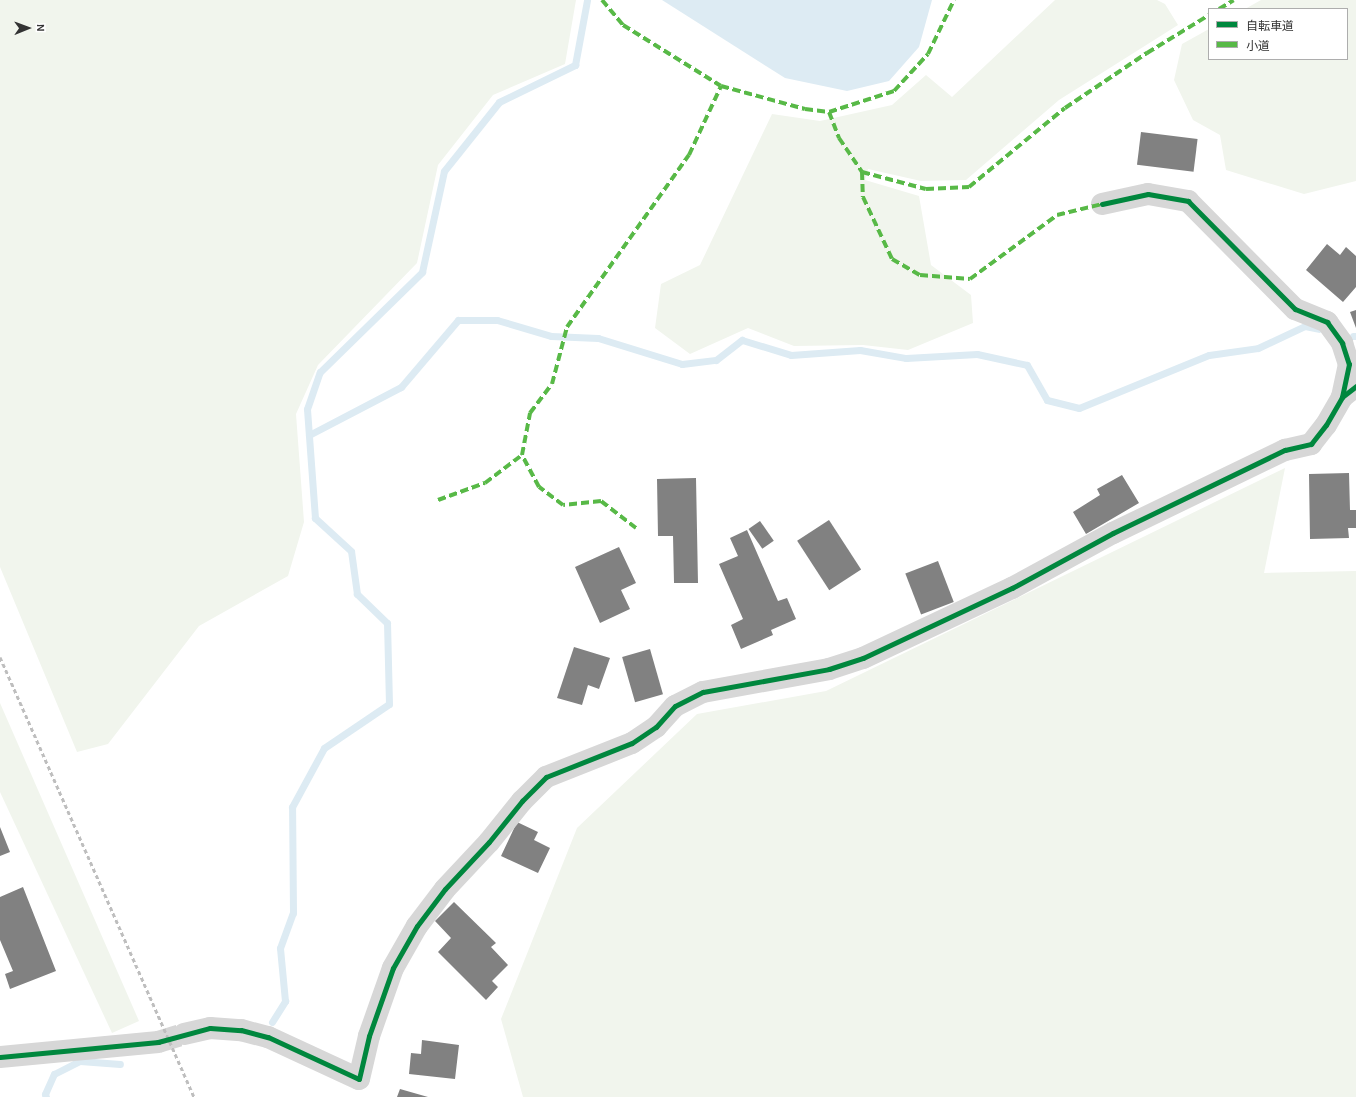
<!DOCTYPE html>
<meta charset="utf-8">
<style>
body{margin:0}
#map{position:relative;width:1356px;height:1097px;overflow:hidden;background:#fff;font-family:"Alegreya Sans","Noto Sans JP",sans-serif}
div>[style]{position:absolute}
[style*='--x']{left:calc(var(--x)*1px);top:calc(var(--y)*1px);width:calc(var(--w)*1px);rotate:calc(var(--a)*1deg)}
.green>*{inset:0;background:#f1f5ed}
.water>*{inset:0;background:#ddebf3}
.stream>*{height:7px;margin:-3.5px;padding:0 3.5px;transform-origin:3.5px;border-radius:3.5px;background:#ddebf3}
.building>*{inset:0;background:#818181;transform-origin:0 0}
.minor-tunnel>*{height:22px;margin-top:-11px;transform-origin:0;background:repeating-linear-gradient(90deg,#d6d6d6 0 22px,transparent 0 33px)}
.minor>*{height:22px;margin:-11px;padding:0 11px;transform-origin:11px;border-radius:11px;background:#d7d7d7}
.rail>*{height:3px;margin-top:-1.5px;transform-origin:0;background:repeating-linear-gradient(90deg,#bebebe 0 4px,transparent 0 7px)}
.quiet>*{height:4px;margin-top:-2px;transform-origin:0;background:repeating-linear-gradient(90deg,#58b947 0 8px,transparent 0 12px)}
.cycleway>*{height:5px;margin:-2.5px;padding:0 2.5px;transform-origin:2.5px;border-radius:2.5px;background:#00873e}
span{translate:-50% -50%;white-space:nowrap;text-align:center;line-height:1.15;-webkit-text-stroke:4px #fff;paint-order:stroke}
.legend{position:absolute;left:1208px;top:8px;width:140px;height:52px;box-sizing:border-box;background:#fff;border:1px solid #adadad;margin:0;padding:5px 7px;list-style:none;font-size:12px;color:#333}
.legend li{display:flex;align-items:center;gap:8px;height:20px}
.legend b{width:20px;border:1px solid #adadad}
.north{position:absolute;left:8px;top:8px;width:40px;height:40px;-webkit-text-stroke:3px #fff;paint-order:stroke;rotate:89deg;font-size:11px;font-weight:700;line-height:16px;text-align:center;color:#333}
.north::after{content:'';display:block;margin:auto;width:14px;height:18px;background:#333;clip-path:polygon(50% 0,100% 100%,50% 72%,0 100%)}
</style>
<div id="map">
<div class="green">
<div style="clip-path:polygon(0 0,576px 0,565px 64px,493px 95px,438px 165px,417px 263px,318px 365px,296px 414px,304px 522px,288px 576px,199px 626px,108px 744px,77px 752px,0 567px)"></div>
<div style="clip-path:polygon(1055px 0,1157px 0,1165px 4px,1178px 25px,1059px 100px,966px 180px,921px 181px,868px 169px,865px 180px,919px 196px,931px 265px,971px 295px,973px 323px,908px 350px,863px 345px,794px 346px,748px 328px,690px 354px,655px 328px,661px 284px,700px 265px,772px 114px,820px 121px,892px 105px,926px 75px,952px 97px)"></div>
<div style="clip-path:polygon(1261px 0,1356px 0,1356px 181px,1304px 194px,1226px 170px,1220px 135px,1193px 120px,1174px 80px,1182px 44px,1209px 29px,1209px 59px,1347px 59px,1347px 9px,1245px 9px)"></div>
<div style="clip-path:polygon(1285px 468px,1264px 573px,1356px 571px,1356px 1097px,523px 1097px,501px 1019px,577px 828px,697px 714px,826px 691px)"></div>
<div style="clip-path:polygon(0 703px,139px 1021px,112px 1033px,0 792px)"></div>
</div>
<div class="water">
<div style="clip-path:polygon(662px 0,932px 0,919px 47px,889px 81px,847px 91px,785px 78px)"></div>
</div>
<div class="stream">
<div style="--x:1353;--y:336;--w:3;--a:0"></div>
<div style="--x:309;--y:435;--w:104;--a:-27.6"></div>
<div style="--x:401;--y:387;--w:88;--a:-49.6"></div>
<div style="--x:458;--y:320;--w:39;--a:0"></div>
<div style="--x:497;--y:320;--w:56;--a:16.5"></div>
<div style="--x:551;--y:336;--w:47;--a:2.4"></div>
<div style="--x:598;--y:338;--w:88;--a:17.2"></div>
<div style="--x:682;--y:364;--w:34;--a:-7"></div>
<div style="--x:716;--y:360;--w:33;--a:-38"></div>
<div style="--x:742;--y:340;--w:51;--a:17"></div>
<div style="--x:791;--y:355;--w:69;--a:-4.1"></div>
<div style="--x:860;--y:350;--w:47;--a:9.9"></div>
<div style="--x:906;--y:358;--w:71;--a:-3.2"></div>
<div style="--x:977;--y:354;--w:51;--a:12.4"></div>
<div style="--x:1027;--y:365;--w:40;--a:60.3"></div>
<div style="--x:1047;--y:400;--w:33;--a:14"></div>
<div style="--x:1079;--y:408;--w:140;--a:-22.2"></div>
<div style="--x:1209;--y:355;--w:49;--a:-8.1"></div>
<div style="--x:1258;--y:348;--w:52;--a:-25.1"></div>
<div style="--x:1305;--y:326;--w:14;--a:12"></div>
<div style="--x:272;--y:1022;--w:25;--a:-58"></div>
<div style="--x:285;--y:1001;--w:53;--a:-95.4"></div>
<div style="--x:280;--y:948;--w:37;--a:-70"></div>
<div style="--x:293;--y:913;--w:106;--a:-90.5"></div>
<div style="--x:292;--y:807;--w:67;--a:-61.5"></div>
<div style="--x:324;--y:748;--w:78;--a:-34.1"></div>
<div style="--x:389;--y:704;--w:81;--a:-91.4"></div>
<div style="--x:387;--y:623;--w:42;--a:-136"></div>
<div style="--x:357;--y:594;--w:43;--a:-97.9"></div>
<div style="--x:351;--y:551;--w:49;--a:-137.5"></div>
<div style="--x:315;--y:518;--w:109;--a:-94.2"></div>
<div style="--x:307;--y:409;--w:39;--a:-71"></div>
<div style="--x:320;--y:372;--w:143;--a:-44.4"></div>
<div style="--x:422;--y:272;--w:103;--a:-77.7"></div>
<div style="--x:444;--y:171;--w:88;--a:-51.4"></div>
<div style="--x:499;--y:102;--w:85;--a:-26"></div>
<div style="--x:575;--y:65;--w:66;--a:-79.5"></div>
<div style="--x:46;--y:1097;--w:3;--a:-108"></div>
<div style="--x:45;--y:1094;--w:22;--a:-66"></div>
<div style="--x:54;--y:1074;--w:29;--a:-27"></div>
<div style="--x:80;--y:1061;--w:40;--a:4.3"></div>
</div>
<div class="building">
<div style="left:1141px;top:132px;width:57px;height:33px;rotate:7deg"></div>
<div style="clip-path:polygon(1327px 244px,1340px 255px,1346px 247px,1356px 256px,1356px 287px,1343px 302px,1306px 270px)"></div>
<div style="clip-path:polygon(1356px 310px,1356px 328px,1350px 312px)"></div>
<div style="clip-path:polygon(1349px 473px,1350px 510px,1356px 510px,1356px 528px,1348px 528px,1349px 538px,1310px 539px,1309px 474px)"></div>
<div style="clip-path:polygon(1122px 475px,1139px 503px,1086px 534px,1073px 512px,1100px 495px,1097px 489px)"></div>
<div style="clip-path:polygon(696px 478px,698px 583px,674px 583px,673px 536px,658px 536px,657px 479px)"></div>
<div style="left:829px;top:520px;width:59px;height:38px;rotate:57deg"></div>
<div style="left:760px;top:521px;width:24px;height:14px;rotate:55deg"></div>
<div style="clip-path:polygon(747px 530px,778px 601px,787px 598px,796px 619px,771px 630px,773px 635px,741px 649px,731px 625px,743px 619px,719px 564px,738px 556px,730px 538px)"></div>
<div style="clip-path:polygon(619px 547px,636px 583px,621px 590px,630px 609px,600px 623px,575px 567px)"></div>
<div style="left:938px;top:561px;width:44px;height:35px;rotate:69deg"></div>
<div style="clip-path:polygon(574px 647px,610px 658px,599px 689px,588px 685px,582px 705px,557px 698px)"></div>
<div style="left:650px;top:649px;width:47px;height:29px;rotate:74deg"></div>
<div style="clip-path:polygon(517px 822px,538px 832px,534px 840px,550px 848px,538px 873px,501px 856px)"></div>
<div style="clip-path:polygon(0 827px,10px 852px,0 856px)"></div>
<div style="clip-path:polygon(23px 887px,56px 971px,10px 989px,5px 974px,13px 971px,0 940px,0 897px)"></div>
<div style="clip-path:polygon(454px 902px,496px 943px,491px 947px,508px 965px,492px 981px,498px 987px,486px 1000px,438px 952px,451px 938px,435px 921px)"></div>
<div style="clip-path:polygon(422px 1040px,459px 1045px,455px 1079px,409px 1074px,411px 1053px,421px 1054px)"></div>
<div style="clip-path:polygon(400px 1089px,428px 1097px,397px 1097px)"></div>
</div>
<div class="minor-tunnel">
<div style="--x:158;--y:1042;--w:27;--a:-17"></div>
</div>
<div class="minor">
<div style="--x:1102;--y:204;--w:47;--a:-12.3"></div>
<div style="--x:1148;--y:194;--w:41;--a:9.9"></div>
<div style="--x:1188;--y:201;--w:152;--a:45.3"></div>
<div style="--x:1295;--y:309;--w:35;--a:22"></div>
<div style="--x:1327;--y:322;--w:26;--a:54"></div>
<div style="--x:1342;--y:343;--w:22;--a:72"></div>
<div style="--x:1349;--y:364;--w:34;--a:102"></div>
<div style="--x:184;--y:1034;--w:27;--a:-13"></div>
<div style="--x:210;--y:1028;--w:31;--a:4"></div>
<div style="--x:241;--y:1030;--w:28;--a:15"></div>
<div style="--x:268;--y:1037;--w:100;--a:24.8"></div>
<div style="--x:359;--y:1079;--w:44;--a:-76.9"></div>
<div style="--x:369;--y:1036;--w:72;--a:-70.6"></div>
<div style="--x:393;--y:968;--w:48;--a:-60.3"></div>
<div style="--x:417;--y:926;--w:46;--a:-52.9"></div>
<div style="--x:445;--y:889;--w:64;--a:-46.9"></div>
<div style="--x:489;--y:842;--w:53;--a:-51.2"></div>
<div style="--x:522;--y:801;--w:34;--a:-45"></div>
<div style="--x:546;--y:777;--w:92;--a:-21.6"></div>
<div style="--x:632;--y:743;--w:29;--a:-34"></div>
<div style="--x:656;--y:727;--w:28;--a:-48"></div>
<div style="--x:675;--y:706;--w:31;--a:-27"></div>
<div style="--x:703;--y:692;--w:128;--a:-10.3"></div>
<div style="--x:829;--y:669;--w:36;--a:-18"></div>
<div style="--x:863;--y:658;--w:165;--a:-25.2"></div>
<div style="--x:1012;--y:588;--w:115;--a:-28.6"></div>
<div style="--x:1113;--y:533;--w:191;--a:-25.8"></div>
<div style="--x:1285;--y:450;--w:27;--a:-13"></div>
<div style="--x:1311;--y:444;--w:24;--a:-52"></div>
<div style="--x:1326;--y:425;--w:32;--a:-60"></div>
<div style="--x:1342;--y:397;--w:18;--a:-38"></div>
<div style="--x:0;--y:1057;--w:159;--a:-5.4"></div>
</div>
<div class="rail">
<div style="--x:0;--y:657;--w:481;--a:66.2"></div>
</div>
<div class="quiet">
<div style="--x:602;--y:0;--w:33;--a:50"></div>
<div style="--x:623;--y:25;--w:115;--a:31.9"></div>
<div style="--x:1219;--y:9;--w:17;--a:-31"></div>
<div style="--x:829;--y:112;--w:68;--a:-17.9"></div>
<div style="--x:894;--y:91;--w:50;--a:-47.4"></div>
<div style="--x:928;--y:54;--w:60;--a:-64.3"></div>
<div style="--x:862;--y:172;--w:66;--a:14.9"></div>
<div style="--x:926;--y:189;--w:43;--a:-2.7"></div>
<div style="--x:969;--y:187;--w:124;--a:-39.5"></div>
<div style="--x:1065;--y:108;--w:99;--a:-33.9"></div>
<div style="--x:1147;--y:53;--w:73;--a:-31.5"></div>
<div style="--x:438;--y:500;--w:50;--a:-19.9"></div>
<div style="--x:485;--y:483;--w:46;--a:-37.1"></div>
<div style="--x:636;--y:528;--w:44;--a:-142.4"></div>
<div style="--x:601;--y:501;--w:38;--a:174"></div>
<div style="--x:563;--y:505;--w:30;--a:-143"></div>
<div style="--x:539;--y:487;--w:36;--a:-118"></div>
<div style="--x:522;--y:455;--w:43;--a:-79.2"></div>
<div style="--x:530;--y:413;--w:36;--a:-53"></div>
<div style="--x:552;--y:384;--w:59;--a:-75.3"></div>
<div style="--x:567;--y:327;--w:211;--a:-54.7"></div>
<div style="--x:689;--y:155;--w:76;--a:-65.1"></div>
<div style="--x:721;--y:86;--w:87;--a:15.3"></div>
<div style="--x:805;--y:109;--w:24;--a:7"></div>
<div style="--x:829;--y:112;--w:28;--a:69"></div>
<div style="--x:839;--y:138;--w:41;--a:55.9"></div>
<div style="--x:862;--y:172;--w:25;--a:88"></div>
<div style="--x:863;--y:197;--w:68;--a:64.9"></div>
<div style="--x:892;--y:259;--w:32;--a:30"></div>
<div style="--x:920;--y:275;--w:50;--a:4.6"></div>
<div style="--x:970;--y:279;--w:108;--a:-36.3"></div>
<div style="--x:1057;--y:215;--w:46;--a:-13.7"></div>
</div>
<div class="cycleway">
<div style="--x:1102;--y:204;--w:47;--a:-12.3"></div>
<div style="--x:1148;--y:194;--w:41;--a:9.9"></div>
<div style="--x:1188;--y:201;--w:152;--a:45.3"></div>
<div style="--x:1295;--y:309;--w:35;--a:22"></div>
<div style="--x:1327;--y:322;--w:26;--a:54"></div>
<div style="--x:1342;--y:343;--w:22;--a:72"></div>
<div style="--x:1349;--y:364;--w:34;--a:102"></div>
<div style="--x:0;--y:1057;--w:159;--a:-5.4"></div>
<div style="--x:158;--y:1042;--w:54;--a:-15.1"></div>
<div style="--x:210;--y:1028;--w:31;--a:4"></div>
<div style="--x:241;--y:1030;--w:28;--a:15"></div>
<div style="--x:268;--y:1037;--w:100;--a:24.8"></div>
<div style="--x:359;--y:1079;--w:44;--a:-76.9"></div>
<div style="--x:369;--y:1036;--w:72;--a:-70.6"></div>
<div style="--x:393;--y:968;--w:48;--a:-60.3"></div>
<div style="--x:417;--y:926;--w:46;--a:-52.9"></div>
<div style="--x:445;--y:889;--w:64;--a:-46.9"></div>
<div style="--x:489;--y:842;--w:53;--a:-51.2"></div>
<div style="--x:522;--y:801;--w:34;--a:-45"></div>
<div style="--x:546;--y:777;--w:92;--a:-21.6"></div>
<div style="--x:632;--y:743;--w:29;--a:-34"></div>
<div style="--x:656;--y:727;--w:28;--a:-48"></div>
<div style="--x:675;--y:706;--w:31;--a:-27"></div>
<div style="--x:703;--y:692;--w:128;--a:-10.3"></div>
<div style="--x:829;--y:669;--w:36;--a:-18"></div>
<div style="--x:863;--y:658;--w:165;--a:-25.2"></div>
<div style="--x:1012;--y:588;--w:115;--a:-28.6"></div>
<div style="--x:1113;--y:533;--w:191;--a:-25.8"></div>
<div style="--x:1285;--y:450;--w:27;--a:-13"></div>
<div style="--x:1311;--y:444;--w:24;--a:-52"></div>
<div style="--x:1326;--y:425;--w:32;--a:-60"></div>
<div style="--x:1342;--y:397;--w:18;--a:-38"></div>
</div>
<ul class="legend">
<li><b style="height:5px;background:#00873e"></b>自転車道</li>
<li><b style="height:5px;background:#58b947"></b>小道</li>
</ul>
<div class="north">N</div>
</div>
